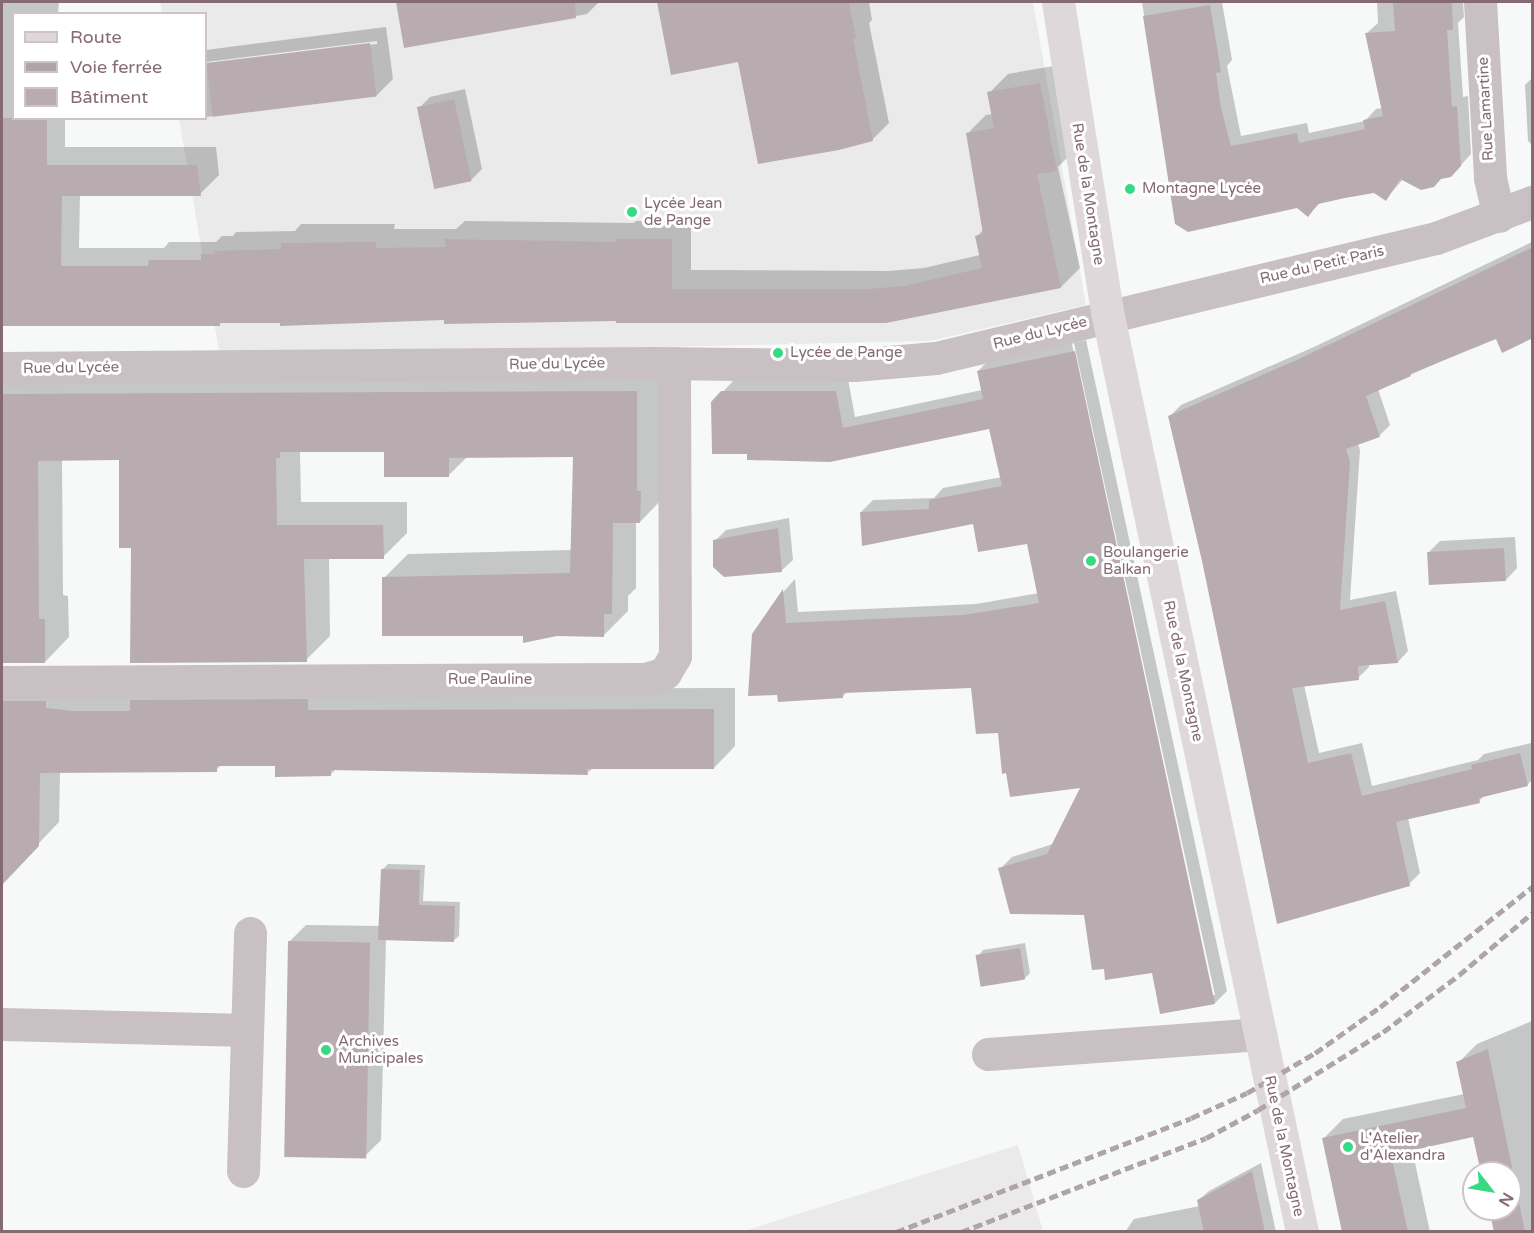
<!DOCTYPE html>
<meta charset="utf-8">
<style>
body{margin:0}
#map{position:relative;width:1534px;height:1233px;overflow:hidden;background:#f7f9f9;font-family:"Varela Round",sans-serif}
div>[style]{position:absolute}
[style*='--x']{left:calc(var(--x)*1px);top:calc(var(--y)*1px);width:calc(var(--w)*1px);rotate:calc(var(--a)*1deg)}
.built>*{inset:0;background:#eaeaea}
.shadow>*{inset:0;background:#0003}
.building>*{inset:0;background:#b9acb0;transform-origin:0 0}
.minor>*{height:33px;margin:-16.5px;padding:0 16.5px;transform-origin:16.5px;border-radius:16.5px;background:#c8c0c3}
.major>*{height:33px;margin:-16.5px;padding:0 16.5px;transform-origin:16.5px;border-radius:16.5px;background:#dfd8da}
.rail>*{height:4.5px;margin-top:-2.25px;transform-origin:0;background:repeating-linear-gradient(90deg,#afa4a8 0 9px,transparent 0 13.5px)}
.dots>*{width:16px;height:16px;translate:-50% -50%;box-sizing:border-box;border:3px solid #fff;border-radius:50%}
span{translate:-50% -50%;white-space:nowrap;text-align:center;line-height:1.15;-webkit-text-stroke:6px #fff;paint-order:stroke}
.street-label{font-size:15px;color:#866a73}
.poi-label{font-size:15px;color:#866a73}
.left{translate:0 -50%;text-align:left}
.frame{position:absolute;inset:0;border:3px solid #866a73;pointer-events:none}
.legend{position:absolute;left:12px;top:12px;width:195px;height:108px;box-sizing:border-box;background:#fff;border:2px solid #cfc3c7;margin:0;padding:8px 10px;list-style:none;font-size:18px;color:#866a73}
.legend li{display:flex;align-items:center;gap:12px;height:30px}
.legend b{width:30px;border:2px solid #cfc3c7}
.north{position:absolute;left:1462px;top:1161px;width:60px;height:60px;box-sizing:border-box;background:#fff;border:2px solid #cfc3c7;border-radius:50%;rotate:121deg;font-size:16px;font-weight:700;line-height:24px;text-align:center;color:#866a73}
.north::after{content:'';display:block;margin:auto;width:21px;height:27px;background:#37d983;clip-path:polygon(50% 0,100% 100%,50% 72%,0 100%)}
</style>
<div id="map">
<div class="built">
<div style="clip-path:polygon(160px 2px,1033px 2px,1086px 305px,930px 341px,220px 357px,179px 119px,206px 118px,206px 14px,162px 13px)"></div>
<div style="clip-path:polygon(1018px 1145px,1043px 1231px,744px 1231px)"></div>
</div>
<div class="shadow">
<div style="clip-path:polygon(2px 2px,59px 2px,58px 14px,14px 14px,14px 118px,65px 118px,65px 147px,216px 147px,219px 175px,200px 194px,80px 194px,79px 248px,164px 248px,169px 242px,216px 242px,222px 236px,233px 236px,236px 232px,295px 231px,301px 224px,395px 224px,394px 229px,456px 229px,465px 221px,634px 223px,636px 221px,691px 221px,691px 270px,888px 271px,924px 268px,980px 255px,976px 237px,984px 229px,967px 134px,986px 115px,993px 114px,989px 93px,1008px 74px,1059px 65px,1075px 150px,1058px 167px,1080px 268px,1061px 287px,618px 319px,223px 321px,219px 325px,2px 325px)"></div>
<div style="clip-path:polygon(398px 2px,599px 2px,587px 14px,406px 46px)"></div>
<div style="clip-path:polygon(658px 2px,869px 2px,872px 20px,869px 23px,889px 123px,872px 140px,739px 60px,673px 73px)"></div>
<div style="clip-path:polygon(1142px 2px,1222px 2px,1232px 60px,1227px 66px,1241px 136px,1307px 123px,1309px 133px,1365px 121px,1376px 109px,1383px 108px,1367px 33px,1378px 23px,1377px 2px,1463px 2px,1464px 17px,1458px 23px,1463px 97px,1468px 96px,1471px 154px,1451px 176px,1403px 179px,1386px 199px,1374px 191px,1321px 202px,1308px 215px,1298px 207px,1176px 223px)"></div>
<div style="clip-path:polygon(386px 27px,393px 79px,376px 96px,206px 117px,206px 65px,377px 44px,377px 41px,206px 62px,206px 50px)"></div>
<div style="clip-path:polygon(1532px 78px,1532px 145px,1528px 141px,1525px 85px)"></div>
<div style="clip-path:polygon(465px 89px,482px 169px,471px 180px,419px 108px,430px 97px)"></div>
<div style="clip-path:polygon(1532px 242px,1532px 304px,1497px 337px,1378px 389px,1390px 425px,1379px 436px,1358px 444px,1360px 450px,1350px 600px,1396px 591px,1408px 651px,1398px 662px,1369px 664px,1369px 667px,1358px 678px,1304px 685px,1319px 753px,1362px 743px,1372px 786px,1478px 760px,1484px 754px,1531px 743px,1532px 780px,1527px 785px,1485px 795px,1479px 801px,1408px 818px,1420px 873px,1409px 884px,1278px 922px,1204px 561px,1170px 416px,1181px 405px,1314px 347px)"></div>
<div style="clip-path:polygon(evenodd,1086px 340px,1227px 991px,1215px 1003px,1161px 1013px,1153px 971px,1105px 967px,1085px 913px,1000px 869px,1012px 857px,1053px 844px,1083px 786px,1000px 731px,972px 686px,848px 691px,843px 696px,754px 634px,785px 590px,795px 579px,798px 612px,976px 604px,1039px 593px,1029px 542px,974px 523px,861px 512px,873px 500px,934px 498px,943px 488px,1002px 477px,990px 427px,749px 453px,713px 402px,735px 379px,848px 379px,855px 417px,982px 390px,978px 371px,990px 359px,1086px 340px,1074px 343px,1215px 995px,1212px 995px,1072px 344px,1074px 343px)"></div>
<div style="clip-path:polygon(661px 367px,664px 497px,640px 522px,636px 522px,636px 588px,628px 596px,628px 611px,604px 635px,525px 635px,384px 578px,408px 554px,572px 550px,574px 456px,468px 456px,449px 475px,386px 451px,300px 451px,301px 502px,407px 502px,407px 533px,383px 557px,329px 557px,330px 636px,306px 660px,133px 546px,120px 458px,62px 459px,63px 595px,68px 596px,69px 637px,45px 662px,2px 663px,2px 381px)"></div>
<div style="clip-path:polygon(789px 518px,793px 560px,781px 571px,715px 541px,726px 530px)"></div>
<div style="clip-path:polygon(1515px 537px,1517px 568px,1506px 580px,1428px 553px,1440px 541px)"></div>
<div style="clip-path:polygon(735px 688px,735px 746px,714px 768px,593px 768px,587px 773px,336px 769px,330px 775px,276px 764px,222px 764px,216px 770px,60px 772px,59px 822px,18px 865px,2px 865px,2px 698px,329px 689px)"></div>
<div style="clip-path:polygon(388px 864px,425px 865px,423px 901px,460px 902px,459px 936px,453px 941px,386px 939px,381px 1140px,364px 1157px,289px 942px,306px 925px,380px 926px,383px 869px)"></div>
<div style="clip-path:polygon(1025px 943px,1030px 973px,1025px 978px,978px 956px,983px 950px)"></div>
<div style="clip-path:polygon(1532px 1021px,1532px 1231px,1495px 1232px,1490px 1209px,1510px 1209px,1510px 1173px,1483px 1173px,1474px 1135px,1412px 1149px,1430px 1232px,1343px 1232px,1324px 1138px,1343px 1119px,1464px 1094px,1458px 1063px,1477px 1044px)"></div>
<div style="clip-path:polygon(1261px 1163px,1276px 1232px,1125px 1232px,1134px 1219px,1200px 1206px,1199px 1200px,1209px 1191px)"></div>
</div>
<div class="building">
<div style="clip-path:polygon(396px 2px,575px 2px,576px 18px,404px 48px)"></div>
<div style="clip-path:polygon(657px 2px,849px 2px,856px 38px,853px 39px,873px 141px,839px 150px,758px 164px,738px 62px,671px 75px)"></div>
<div style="clip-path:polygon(1393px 2px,1452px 2px,1453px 30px,1447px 30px,1452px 107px,1457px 106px,1461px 166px,1451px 177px,1441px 179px,1434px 187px,1421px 190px,1400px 179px,1386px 201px,1374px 193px,1345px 198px,1318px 204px,1308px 217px,1297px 208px,1188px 232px,1175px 224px,1143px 16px,1210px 5px,1221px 72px,1216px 73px,1221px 108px,1231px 146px,1297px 133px,1299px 143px,1365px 129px,1363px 120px,1383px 116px,1365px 33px,1395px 31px)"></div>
<div style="left:370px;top:43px;width:54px;height:165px;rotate:83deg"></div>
<div style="clip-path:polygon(1040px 83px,1057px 171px,1037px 174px,1061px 288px,886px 323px,616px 323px,616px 321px,444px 324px,444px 320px,280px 326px,280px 323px,220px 323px,220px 326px,2px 326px,2px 118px,47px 118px,47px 165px,197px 165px,201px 196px,62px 196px,61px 266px,148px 266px,149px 260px,201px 260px,201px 254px,215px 254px,215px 251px,281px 249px,281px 243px,376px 242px,376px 248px,446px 247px,444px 239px,615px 242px,615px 239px,672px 239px,672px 289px,868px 289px,904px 286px,982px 268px,975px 236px,983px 234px,966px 133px,994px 128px,987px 92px)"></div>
<div style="left:454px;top:99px;width:84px;height:38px;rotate:78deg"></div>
<div style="clip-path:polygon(1533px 247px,1533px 338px,1502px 353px,1496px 339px,1410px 374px,1411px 376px,1366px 396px,1380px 437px,1346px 449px,1350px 462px,1340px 610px,1385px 601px,1398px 663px,1358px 666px,1359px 680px,1292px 688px,1308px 763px,1351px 753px,1362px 796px,1472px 769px,1471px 765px,1520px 753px,1528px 786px,1479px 798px,1480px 803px,1396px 822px,1410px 886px,1277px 924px,1202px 561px,1168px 416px,1301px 358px)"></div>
<div style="clip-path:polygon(1075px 351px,1215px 1004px,1160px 1014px,1152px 973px,1105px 980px,1104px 969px,1092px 970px,1084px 915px,1010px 914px,998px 868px,1047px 854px,1080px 788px,1010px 797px,1006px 773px,1002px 774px,998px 733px,976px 734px,971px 688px,843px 693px,843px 698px,778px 702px,777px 695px,748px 696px,752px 634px,783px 589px,786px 623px,963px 615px,1039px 603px,1027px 544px,978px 552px,973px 524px,862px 546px,860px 512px,929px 509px,929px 500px,1002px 486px,989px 429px,830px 462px,747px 460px,747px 454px,712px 454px,711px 402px,721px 391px,836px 391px,843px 428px,983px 399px,977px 371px)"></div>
<div style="clip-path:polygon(637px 391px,637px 491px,641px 491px,640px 523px,613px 523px,612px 614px,604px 614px,604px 637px,557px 636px,523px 643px,523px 636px,382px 636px,382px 577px,570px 573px,573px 457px,449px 458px,449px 477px,384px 477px,384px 452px,280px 452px,280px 458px,276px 458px,277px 525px,383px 525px,384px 559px,304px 559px,307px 662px,130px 663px,131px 548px,119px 548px,119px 460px,38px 461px,39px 619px,45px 619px,45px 663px,2px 663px,2px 394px)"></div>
<div style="clip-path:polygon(778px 528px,782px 572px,724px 577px,713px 567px,713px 540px)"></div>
<div style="left:1504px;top:548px;width:33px;height:77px;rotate:87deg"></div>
<div style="clip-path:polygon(308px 699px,308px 710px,714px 709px,714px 769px,587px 769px,588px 775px,331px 770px,331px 776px,275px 777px,275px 766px,217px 766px,217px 772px,40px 773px,39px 846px,2px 885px,2px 701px,46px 701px,46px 708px,74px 711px,130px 711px,130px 700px)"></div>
<div style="clip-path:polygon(381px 869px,420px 870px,419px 905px,455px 906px,454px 942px,378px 940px)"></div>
<div style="left:288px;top:941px;width:82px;height:216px;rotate:1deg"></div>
<div style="left:1020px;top:948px;width:32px;height:45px;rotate:81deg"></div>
<div style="clip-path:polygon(1488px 1049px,1525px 1232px,1494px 1232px,1489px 1209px,1510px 1209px,1510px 1173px,1481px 1173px,1473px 1137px,1391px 1155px,1408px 1232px,1342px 1232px,1322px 1138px,1466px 1108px,1456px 1062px)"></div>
<div style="clip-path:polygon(1252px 1171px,1265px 1232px,1204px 1232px,1197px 1200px)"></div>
</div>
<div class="minor">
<div style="--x:1480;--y:2;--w:176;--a:86.7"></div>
<div style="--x:1490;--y:178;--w:39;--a:77"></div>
<div style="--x:2;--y:368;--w:651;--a:-0.44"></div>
<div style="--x:653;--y:363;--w:201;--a:0.6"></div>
<div style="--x:854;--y:365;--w:82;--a:-4.9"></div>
<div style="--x:936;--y:358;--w:514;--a:-13.5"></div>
<div style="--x:1436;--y:238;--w:103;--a:-20.6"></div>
<div style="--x:2;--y:682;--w:644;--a:-0.27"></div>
<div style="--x:646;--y:679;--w:20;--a:-18"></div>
<div style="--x:665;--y:673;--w:20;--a:-60"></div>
<div style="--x:675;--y:656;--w:293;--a:-90.2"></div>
<div style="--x:2;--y:1024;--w:245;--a:1.4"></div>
<div style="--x:988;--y:1054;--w:273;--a:-4.2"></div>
<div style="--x:243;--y:1171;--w:238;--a:-88.3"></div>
</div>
<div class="major">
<div style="--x:1058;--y:2;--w:318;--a:81"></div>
<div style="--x:1108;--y:316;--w:936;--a:78.04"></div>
</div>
<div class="rail">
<div style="--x:896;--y:1232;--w:316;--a:-21.1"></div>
<div style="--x:1191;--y:1118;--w:61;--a:-24.1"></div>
<div style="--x:1247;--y:1093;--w:79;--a:-30.5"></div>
<div style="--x:1315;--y:1053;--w:80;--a:-35.3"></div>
<div style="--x:1380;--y:1007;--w:194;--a:-38.3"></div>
<div style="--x:961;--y:1232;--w:262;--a:-21"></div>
<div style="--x:1206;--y:1138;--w:59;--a:-28.3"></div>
<div style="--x:1258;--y:1110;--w:147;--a:-32"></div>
<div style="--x:1383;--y:1032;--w:95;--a:-36.9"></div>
<div style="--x:1459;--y:975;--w:96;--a:-40.3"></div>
</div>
<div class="dots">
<div style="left:1130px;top:189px;background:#37d983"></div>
<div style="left:632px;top:212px;background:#37d983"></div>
<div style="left:778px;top:353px;background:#37d983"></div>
<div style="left:1091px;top:561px;background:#37d983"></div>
<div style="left:326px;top:1050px;background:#37d983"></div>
<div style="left:1348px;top:1147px;background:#37d983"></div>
</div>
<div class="street-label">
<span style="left:1486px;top:109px;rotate:-93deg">Rue Lamartine</span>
<span style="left:1088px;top:194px;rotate:81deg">Rue de la Montagne</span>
<span style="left:1322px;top:265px;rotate:-13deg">Rue du Petit Paris</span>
<span style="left:1040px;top:333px;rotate:-14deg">Rue du Lycée</span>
<span style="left:557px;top:364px;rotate:-1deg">Rue du Lycée</span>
<span style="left:71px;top:368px;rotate:-1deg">Rue du Lycée</span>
<span style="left:1183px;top:671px;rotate:78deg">Rue de la Montagne</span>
<span style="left:490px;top:680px">Rue Pauline</span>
<span style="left:1284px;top:1146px;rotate:78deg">Rue de la Montagne</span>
</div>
<div class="poi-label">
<span class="left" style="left:1142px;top:189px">Montagne Lycée</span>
<span class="left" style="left:644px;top:212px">Lycée Jean<br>de Pange</span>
<span class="left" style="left:790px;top:353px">Lycée de Pange</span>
<span class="left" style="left:1103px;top:561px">Boulangerie<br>Balkan</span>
<span class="left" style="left:338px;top:1050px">Archives<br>Municipales</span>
<span class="left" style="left:1360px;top:1147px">L'Atelier<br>d'Alexandra</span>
</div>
<div class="frame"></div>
<ul class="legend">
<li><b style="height:8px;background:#dfd8da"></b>Route</li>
<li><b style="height:8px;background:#afa4a8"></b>Voie ferrée</li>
<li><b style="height:16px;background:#b9acb0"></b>Bâtiment</li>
</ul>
<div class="north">N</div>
</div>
